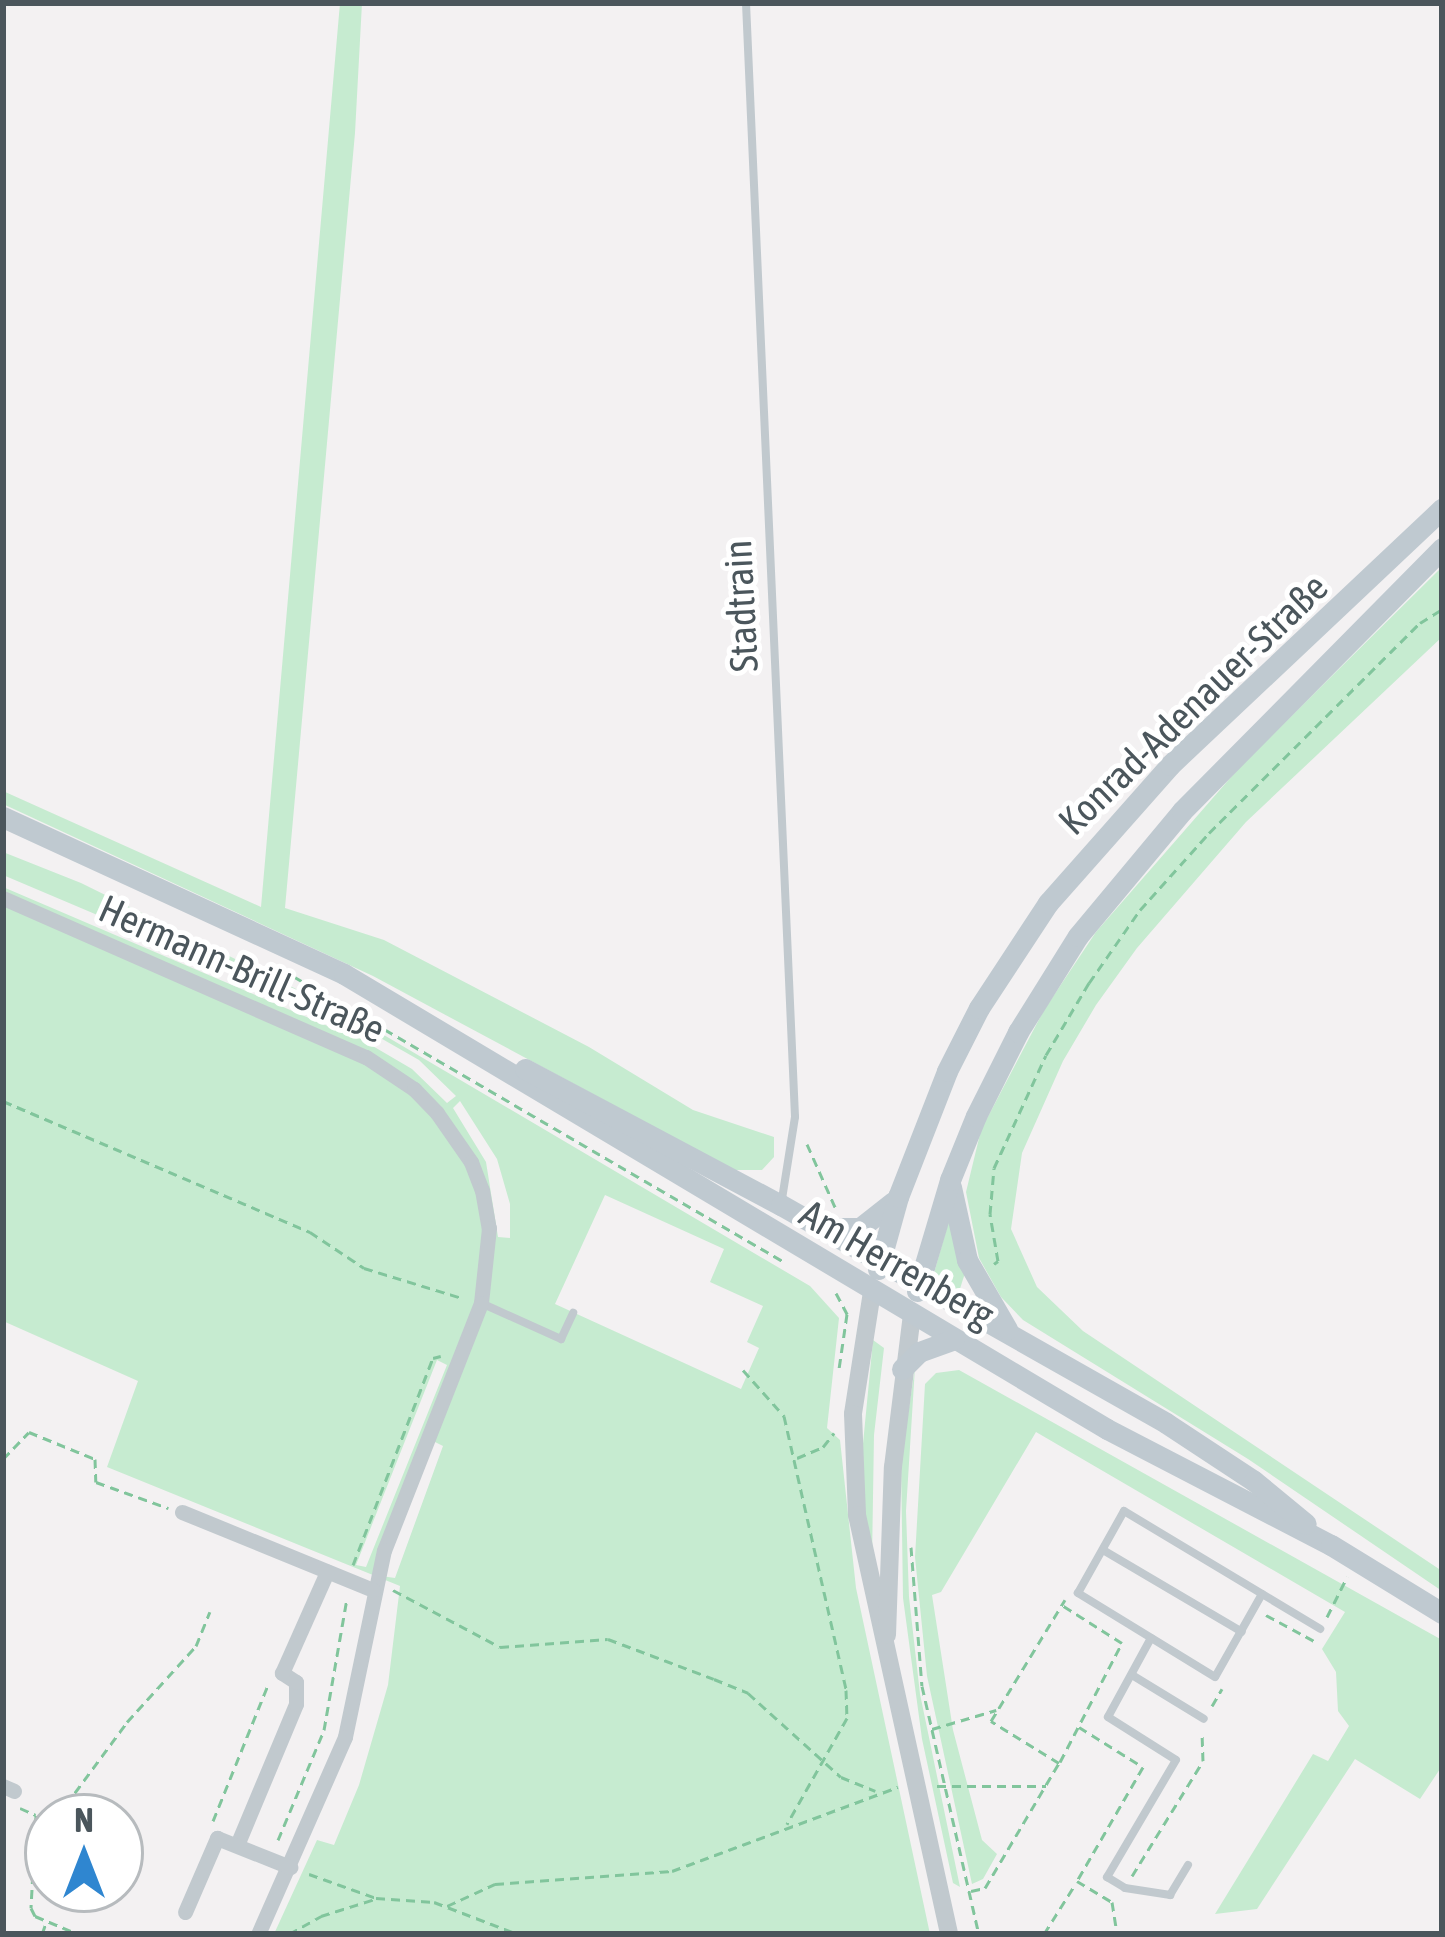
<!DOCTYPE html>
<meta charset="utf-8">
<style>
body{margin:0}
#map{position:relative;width:1445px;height:1937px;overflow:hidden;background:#f3f1f2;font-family:"Asap Condensed",sans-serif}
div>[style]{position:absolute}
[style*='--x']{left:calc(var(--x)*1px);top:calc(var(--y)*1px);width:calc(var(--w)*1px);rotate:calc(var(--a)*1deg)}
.green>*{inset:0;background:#c6ebd0}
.path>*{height:3px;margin-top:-1.5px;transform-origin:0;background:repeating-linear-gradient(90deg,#81c59c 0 9px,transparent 0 15px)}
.service>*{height:8px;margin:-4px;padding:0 4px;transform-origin:4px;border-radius:4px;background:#c1c9ce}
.minor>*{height:15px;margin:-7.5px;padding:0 7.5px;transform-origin:7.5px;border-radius:7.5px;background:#c1c9ce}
.tertiary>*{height:18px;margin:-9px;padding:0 9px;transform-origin:9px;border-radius:9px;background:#c1c9ce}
.secondary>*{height:21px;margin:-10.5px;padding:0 10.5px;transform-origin:10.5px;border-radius:10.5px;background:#bfc9d0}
span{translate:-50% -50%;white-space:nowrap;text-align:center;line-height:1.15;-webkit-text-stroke:10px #fff;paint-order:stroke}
.street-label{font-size:39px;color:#4b565c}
.frame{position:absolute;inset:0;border:6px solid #4b565c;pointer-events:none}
.north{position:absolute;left:24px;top:1793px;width:120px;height:120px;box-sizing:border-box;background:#fff;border:3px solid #b7bbbe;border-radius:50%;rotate:0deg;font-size:33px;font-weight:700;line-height:48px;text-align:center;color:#4b565c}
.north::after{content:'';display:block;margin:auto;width:42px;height:54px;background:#2f86d0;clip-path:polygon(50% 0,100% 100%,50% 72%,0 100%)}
</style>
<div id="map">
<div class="green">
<div style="clip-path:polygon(340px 3px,362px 3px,355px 133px,285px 908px,384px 940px,589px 1047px,693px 1110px,774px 1137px,774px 1157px,762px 1170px,734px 1170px,373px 976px,3px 804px,3px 791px,261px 907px)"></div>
<div style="clip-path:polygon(1442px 567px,1442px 637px,1246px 822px,1137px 948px,1096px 1005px,1063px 1061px,1022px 1153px,1011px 1229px,1037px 1287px,1083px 1331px,1442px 1571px,1442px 1591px,1248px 1459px,1023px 1320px,1001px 1297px,979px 1258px,966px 1192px,981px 1130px,1044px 1010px,1096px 932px,1239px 768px)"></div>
<div style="clip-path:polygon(evenodd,3px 852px,81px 883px,355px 1018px,810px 1286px,839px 1318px,827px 1428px,840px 1440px,856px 1588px,930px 1934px,274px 1934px,317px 1840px,334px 1845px,359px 1785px,388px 1685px,400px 1586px,107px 1467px,138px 1381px,3px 1321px,3px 887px,344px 1033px,350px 1022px,3px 875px,3px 852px,363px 1028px,419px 1060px,456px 1096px,447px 1103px,412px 1069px,359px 1038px,363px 1028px,3px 852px,460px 1101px,497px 1159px,510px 1204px,510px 1238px,498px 1237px,486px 1162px,453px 1108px,460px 1101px,3px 852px,605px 1195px,724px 1249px,710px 1282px,763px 1306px,747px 1342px,759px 1348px,741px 1389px,555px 1304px,605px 1195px,3px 852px,437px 1360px,447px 1365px,366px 1567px,356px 1565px,437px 1360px,3px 852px,433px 1441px,443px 1446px,395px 1578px,381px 1576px,433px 1441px)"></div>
<div style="clip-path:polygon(949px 1220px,965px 1273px,958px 1295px,932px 1280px)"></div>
<div style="clip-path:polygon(873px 1340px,884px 1348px,874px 1435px,872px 1560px,864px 1521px,862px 1454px)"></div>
<div style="clip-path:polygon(915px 1367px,906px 1511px,909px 1597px,920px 1694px,960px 1887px,953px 1883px,922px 1739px,903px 1598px,901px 1462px)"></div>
<div style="clip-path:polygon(959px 1370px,1442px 1640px,1442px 1766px,1420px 1799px,1355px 1759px,1257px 1909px,1215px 1914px,1313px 1754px,1328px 1761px,1349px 1726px,1338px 1711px,1336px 1672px,1322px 1649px,1345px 1612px,1036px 1432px,941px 1592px,932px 1595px,953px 1730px,982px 1840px,997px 1854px,983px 1879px,972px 1884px,927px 1676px,915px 1557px,925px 1384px,936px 1373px)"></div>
</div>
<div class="path">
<div style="--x:281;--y:969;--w:584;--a:30.21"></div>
<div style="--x:3;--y:1101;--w:334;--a:23.1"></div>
<div style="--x:310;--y:1232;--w:65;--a:33.7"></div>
<div style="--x:364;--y:1268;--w:102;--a:17"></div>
<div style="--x:807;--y:1144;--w:69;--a:66"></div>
<div style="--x:994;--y:1264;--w:5;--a:-37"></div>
<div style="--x:998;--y:1261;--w:48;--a:-99.7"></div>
<div style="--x:990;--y:1214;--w:46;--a:-85"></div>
<div style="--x:994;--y:1168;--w:124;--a:-65.3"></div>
<div style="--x:1046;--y:1055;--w:84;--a:-59.2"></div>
<div style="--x:1089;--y:983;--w:89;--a:-55.1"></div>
<div style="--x:1140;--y:910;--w:103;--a:-48.1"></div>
<div style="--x:1209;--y:833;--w:298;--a:-44.9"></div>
<div style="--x:1420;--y:623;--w:26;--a:-32"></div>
<div style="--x:836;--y:1293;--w:24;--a:62"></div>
<div style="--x:847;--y:1314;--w:56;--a:98.3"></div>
<div style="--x:743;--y:1370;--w:62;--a:48.3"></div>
<div style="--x:784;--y:1416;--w:281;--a:77.2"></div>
<div style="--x:846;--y:1690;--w:28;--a:88"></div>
<div style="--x:847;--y:1718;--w:122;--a:119.5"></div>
<div style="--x:797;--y:1458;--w:28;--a:-23"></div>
<div style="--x:823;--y:1447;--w:18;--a:-52"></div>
<div style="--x:3;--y:1459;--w:37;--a:-46"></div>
<div style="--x:29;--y:1432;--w:71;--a:22.2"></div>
<div style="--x:95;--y:1459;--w:23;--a:88"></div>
<div style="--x:96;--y:1482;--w:77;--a:19.9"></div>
<div style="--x:911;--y:1547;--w:139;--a:85.5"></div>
<div style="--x:922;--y:1686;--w:254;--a:77.1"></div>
<div style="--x:353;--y:1565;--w:222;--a:-68.9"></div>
<div style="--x:433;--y:1358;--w:8;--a:-14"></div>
<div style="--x:393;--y:1590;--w:121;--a:28"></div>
<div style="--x:500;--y:1647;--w:108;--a:-4.2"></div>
<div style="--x:608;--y:1639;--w:113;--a:20.7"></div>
<div style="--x:714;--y:1679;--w:37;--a:22"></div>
<div style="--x:748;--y:1693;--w:125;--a:42.1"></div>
<div style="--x:841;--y:1777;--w:37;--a:22"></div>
<div style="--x:1266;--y:1615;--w:55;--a:28.4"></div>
<div style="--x:1327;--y:1617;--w:45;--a:-63.4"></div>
<div style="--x:1212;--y:1706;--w:20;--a:-60"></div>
<div style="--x:1079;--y:1727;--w:75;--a:32"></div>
<div style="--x:1143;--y:1767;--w:132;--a:120.1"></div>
<div style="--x:1077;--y:1881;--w:41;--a:31"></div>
<div style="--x:1112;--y:1902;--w:32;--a:81"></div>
<div style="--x:932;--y:1729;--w:67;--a:-16.5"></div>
<div style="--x:1060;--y:1762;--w:134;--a:-62.5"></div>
<div style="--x:1122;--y:1643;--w:71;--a:-147.7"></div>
<div style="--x:937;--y:1786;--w:109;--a:0"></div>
<div style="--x:20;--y:1808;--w:17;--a:24"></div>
<div style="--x:36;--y:1815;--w:93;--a:93.1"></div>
<div style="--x:31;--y:1908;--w:9;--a:63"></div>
<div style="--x:35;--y:1916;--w:47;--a:22.7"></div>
<div style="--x:57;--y:1817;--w:118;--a:-53.6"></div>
<div style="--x:127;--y:1722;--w:103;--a:-47.8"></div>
<div style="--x:196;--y:1646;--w:37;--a:-68"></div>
<div style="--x:213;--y:1821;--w:147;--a:-68"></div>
<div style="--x:278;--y:1840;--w:119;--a:-67.3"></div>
<div style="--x:324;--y:1730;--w:134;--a:-80.1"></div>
<div style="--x:35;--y:1848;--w:22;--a:-54"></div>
<div style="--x:309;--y:1874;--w:71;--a:19.7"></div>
<div style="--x:376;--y:1898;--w:58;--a:3.9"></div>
<div style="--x:434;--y:1902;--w:90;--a:20.9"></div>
<div style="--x:1132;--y:1876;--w:135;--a:-58.3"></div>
<div style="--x:1203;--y:1761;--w:29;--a:-92"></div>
<div style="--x:971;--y:1891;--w:14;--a:-12"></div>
<div style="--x:985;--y:1888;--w:145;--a:-59.4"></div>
<div style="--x:1059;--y:1763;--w:80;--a:-148.3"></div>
<div style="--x:991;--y:1721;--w:142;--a:-58.6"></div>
<div style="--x:447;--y:1906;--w:53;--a:-24.6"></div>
<div style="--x:495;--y:1884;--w:177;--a:-4.2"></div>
<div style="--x:672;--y:1871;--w:241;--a:-20.4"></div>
<div style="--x:42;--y:1934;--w:12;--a:-70"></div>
<div style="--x:289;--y:1934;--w:37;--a:-29"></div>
<div style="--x:321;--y:1916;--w:57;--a:-17.5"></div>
<div style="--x:1044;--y:1934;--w:60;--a:-57.9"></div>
</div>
<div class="service">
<div style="--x:746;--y:3;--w:1115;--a:87.48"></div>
<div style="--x:795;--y:1117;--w:83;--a:99"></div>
<div style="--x:481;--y:1303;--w:88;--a:24.2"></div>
<div style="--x:561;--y:1339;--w:29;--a:-65"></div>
<div style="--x:1103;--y:1550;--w:161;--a:30.5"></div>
<div style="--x:1262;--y:1594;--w:95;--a:119.5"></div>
<div style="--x:1215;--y:1677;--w:161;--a:-148.5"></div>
<div style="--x:1078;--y:1593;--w:94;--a:-60.7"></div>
<div style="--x:1124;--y:1511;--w:229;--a:31"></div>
<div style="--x:1151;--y:1638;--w:90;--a:118.6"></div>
<div style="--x:1108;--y:1717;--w:80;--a:32.3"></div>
<div style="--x:1176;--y:1760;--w:136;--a:120.5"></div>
<div style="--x:1107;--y:1877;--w:21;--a:31"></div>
<div style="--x:1125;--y:1888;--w:46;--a:8.8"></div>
<div style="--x:1170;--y:1895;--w:35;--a:-59"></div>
<div style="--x:1132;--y:1675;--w:84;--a:31.4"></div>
</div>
<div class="minor">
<div style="--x:3;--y:898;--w:396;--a:23.7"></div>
<div style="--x:366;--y:1057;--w:58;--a:33.7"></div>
<div style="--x:414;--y:1089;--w:33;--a:46"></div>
<div style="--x:437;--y:1113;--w:60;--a:55.2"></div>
<div style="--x:471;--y:1162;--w:30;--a:69"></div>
<div style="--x:482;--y:1190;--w:39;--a:80"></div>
<div style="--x:489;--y:1228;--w:75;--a:96.1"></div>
<div style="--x:481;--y:1303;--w:265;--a:111.4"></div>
<div style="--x:384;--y:1550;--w:191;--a:101.8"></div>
<div style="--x:345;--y:1737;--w:215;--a:113.8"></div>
<div style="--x:182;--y:1512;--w:206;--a:22.2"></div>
<div style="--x:3;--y:1786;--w:12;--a:24"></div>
<div style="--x:237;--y:1845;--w:153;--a:-67.3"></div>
<div style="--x:296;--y:1704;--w:22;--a:-90"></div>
<div style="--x:296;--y:1682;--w:17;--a:-147"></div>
<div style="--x:282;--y:1673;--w:111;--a:-66"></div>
<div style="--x:185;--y:1912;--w:81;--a:-66.6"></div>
<div style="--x:217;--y:1838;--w:79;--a:21.7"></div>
</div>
<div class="tertiary">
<div style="--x:872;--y:1292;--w:123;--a:98.9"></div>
<div style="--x:853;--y:1414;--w:101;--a:87.7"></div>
<div style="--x:857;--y:1515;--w:429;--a:77.6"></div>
<div style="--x:887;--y:1635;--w:168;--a:-88"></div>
<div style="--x:893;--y:1467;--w:153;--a:-82.9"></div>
</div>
<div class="secondary">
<div style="--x:3;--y:817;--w:375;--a:24.7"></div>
<div style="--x:344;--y:974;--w:888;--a:30.81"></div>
<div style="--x:1107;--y:1429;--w:252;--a:27.4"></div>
<div style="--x:1331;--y:1545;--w:130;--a:31.5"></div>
<div style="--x:525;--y:1069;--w:290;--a:28"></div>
<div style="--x:781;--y:1205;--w:442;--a:29.5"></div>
<div style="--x:1166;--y:1423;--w:105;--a:33.4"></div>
<div style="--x:1254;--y:1481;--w:67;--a:39.6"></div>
<div style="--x:951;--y:1187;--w:75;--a:77.6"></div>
<div style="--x:967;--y:1260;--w:80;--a:59.9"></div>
<div style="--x:826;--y:1228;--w:34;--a:0"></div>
<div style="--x:860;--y:1228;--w:42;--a:-38.2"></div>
<div style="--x:878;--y:1269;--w:75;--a:-74.5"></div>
<div style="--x:898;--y:1197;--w:135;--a:-68.7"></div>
<div style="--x:947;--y:1071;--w:71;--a:-63.1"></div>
<div style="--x:979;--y:1008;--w:126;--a:-56.7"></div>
<div style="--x:1048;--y:903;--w:184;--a:-48.5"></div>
<div style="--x:1170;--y:765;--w:374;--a:-43.3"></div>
<div style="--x:917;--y:1291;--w:116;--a:-73.4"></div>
<div style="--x:950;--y:1180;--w:69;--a:-67.9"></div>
<div style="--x:976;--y:1116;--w:94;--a:-63.4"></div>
<div style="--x:1018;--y:1032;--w:113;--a:-58"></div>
<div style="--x:1078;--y:936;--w:163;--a:-50.2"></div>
<div style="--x:1182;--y:811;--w:370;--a:-45.3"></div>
<div style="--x:902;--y:1369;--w:24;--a:-45"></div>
<div style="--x:919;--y:1352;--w:37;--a:-20"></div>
</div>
<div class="street-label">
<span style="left:741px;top:606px;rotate:-93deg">Stadtrain</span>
<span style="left:1193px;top:704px;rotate:-44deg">Konrad-Adenauer-Straße</span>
<span style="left:242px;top:969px;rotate:24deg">Hermann-Brill-Straße</span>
<span style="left:897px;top:1264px;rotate:30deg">Am Herrenberg</span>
</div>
<div class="frame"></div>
<div class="north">N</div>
</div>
